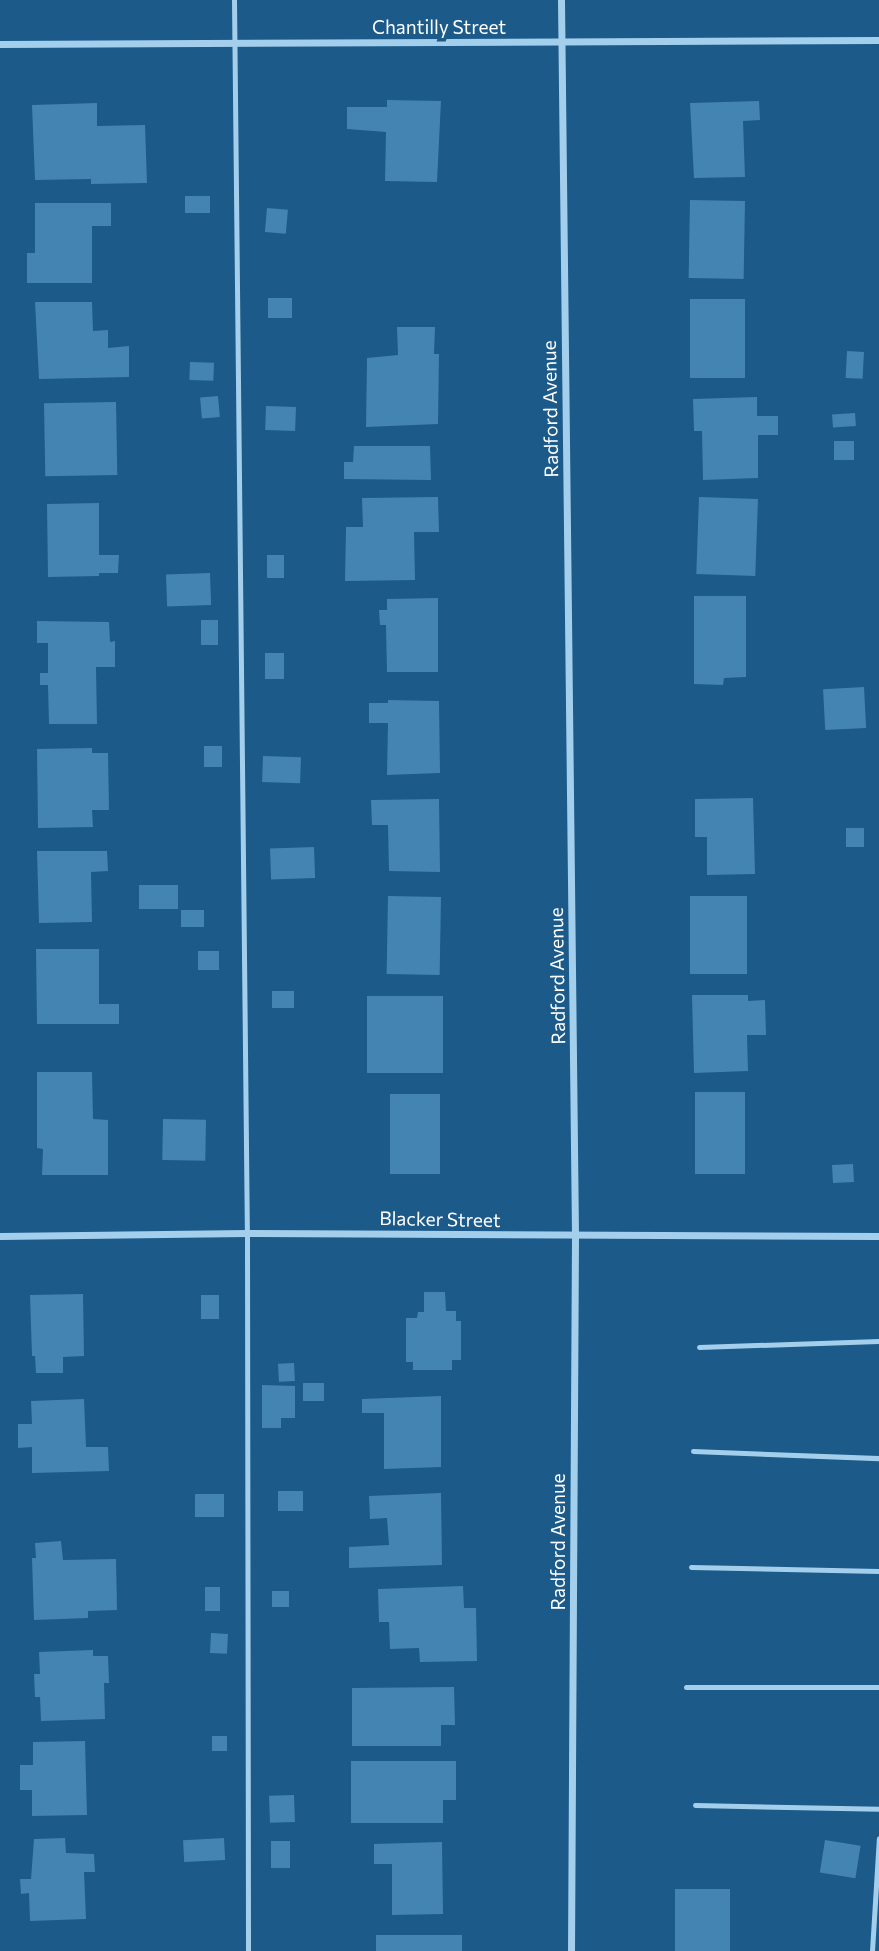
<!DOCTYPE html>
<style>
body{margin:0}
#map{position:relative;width:879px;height:1951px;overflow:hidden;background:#1b5a89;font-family:Commissioner,sans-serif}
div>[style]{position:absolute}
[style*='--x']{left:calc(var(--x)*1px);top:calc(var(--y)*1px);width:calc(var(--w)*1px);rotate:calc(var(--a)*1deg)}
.building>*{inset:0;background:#4484b2;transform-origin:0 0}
.lane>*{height:5px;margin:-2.5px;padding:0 2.5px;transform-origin:2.5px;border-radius:2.5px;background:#a4cfec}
.street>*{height:7px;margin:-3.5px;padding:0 3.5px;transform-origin:3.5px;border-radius:3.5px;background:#a4cfec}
span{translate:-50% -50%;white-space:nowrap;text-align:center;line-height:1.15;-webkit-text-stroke:7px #1b5a89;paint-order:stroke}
.street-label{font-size:19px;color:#fff}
</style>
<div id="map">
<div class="building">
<div style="clip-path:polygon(387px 100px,441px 101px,437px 182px,385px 181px,386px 132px,347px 129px,347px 107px,387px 107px)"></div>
<div style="clip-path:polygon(759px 101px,760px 120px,743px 121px,745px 177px,694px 178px,690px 103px)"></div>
<div style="clip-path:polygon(97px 103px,97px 126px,145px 125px,147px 183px,91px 184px,91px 179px,35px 180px,32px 105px)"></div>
<div style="left:185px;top:196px;width:25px;height:17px"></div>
<div style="left:690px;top:200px;width:55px;height:78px;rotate:1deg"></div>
<div style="clip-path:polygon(35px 203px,111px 203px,111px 226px,92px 226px,92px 283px,27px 283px,27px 253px,35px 253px)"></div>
<div style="left:267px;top:208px;width:21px;height:24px;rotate:5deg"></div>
<div style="left:292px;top:298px;width:20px;height:24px;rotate:90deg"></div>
<div style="left:690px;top:299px;width:55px;height:79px"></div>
<div style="clip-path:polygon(35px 302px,92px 302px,93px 331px,108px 330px,108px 348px,129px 346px,129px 377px,39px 379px)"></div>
<div style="clip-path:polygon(397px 327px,435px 327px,434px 354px,439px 354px,438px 424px,366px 427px,367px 358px,398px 355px)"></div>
<div style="left:847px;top:351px;width:17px;height:27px;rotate:3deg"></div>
<div style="left:190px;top:362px;width:24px;height:18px;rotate:2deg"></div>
<div style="left:218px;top:396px;width:21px;height:18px;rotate:85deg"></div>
<div style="clip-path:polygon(757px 397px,757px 416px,778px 416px,778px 435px,758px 435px,758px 478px,703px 480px,702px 431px,694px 431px,693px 399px)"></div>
<div style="left:116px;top:402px;width:73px;height:72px;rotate:89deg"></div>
<div style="left:266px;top:406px;width:30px;height:24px;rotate:2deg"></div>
<div style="left:855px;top:413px;width:13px;height:23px;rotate:86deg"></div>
<div style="left:834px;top:441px;width:20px;height:19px"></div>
<div style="clip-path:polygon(354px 446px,430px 446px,431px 480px,344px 479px,344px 462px,353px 462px)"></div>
<div style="clip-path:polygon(438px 497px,439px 532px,414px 532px,415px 580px,345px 581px,346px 527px,363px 527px,362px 498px)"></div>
<div style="left:699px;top:497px;width:59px;height:77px;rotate:2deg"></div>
<div style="clip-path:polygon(99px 503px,99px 555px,119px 555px,118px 573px,99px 573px,99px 576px,48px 577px,47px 504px)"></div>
<div style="left:267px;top:555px;width:17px;height:23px"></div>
<div style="left:210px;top:573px;width:32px;height:44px;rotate:88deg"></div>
<div style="clip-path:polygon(694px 596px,746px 596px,746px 677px,724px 678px,723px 685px,694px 684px)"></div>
<div style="clip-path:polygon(438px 598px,438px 672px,387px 672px,386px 625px,380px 625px,379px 610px,387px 610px,387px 599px)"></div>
<div style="left:201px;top:620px;width:17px;height:25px"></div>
<div style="clip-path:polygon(37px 621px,109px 622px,110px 642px,115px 641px,115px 667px,96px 667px,97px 724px,49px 724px,48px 685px,40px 685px,40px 673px,48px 673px,48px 643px,37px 643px)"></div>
<div style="left:265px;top:653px;width:19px;height:26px"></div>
<div style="left:864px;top:687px;width:41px;height:41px;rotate:87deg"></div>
<div style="clip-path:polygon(388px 700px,439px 701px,440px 773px,387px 775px,388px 723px,369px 723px,369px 703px,388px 703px)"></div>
<div style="left:204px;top:746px;width:18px;height:21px"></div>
<div style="clip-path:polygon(92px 748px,92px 753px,108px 753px,109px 810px,92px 810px,93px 827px,38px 828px,37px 749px)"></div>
<div style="left:263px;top:756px;width:38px;height:26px;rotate:2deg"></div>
<div style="clip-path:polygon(753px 798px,755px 874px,707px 875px,707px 837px,695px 837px,695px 799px)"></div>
<div style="clip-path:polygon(439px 799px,440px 872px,389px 871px,388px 825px,372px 825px,371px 800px)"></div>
<div style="left:864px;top:828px;width:19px;height:18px;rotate:90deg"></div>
<div style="left:314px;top:847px;width:31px;height:44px;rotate:88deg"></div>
<div style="clip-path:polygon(37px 851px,107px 851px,108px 871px,91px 872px,92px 922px,39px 923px)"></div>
<div style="left:139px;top:885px;width:39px;height:24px"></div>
<div style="left:388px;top:896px;width:53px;height:78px;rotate:1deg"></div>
<div style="left:690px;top:896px;width:57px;height:78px"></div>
<div style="left:204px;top:910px;width:17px;height:23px;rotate:90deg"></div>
<div style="clip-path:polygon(36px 949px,99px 949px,99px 1004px,119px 1004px,119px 1024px,37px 1024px)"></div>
<div style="left:198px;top:951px;width:21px;height:19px"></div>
<div style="left:272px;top:991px;width:22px;height:17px"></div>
<div style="clip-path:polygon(692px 995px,748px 995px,748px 1001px,765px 1000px,766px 1035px,747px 1035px,748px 1071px,694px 1073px)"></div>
<div style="left:443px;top:996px;width:77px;height:76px;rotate:90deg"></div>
<div style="clip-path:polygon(37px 1072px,92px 1072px,93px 1119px,108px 1120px,108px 1175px,42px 1175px,43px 1149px,37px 1148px)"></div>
<div style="left:695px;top:1092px;width:50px;height:82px"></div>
<div style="left:390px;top:1094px;width:50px;height:80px"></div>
<div style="left:163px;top:1119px;width:43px;height:41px;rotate:1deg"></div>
<div style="left:853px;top:1164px;width:18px;height:21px;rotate:87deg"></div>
<div style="clip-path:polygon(424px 1292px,445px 1292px,446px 1311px,456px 1311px,456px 1321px,461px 1321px,461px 1360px,452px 1360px,452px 1370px,413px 1370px,413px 1362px,406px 1362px,406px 1318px,417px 1318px,418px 1312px,424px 1312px)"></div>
<div style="clip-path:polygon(83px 1294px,84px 1356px,63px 1357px,63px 1373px,36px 1373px,35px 1356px,32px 1356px,30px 1295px)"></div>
<div style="left:201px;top:1295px;width:18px;height:24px"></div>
<div style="left:294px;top:1363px;width:18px;height:16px;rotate:87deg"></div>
<div style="left:303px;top:1383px;width:21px;height:18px"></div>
<div style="clip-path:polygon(262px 1385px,295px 1386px,295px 1418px,281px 1418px,281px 1428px,262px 1428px)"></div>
<div style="clip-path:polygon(441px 1396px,441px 1467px,384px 1469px,384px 1413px,362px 1413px,362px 1399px)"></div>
<div style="clip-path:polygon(84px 1399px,86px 1447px,108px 1447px,109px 1471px,32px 1473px,32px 1447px,18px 1448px,18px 1424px,32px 1424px,31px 1401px)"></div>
<div style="left:278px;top:1491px;width:25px;height:20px"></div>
<div style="clip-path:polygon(441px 1493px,442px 1565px,349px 1568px,349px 1547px,389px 1545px,387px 1518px,370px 1519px,369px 1496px)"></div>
<div style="left:195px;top:1494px;width:29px;height:23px"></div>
<div style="clip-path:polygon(61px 1541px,63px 1560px,116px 1559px,117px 1610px,88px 1611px,88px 1618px,34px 1620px,32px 1558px,36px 1558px,35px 1543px)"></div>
<div style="clip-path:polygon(463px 1586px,464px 1608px,476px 1608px,477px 1661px,420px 1662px,419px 1648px,390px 1649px,389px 1622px,379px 1622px,378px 1589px)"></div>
<div style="left:205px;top:1587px;width:15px;height:24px"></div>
<div style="left:272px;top:1591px;width:17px;height:16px"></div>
<div style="left:211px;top:1633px;width:17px;height:20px;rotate:3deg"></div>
<div style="clip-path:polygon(93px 1650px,93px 1656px,108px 1656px,109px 1683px,104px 1683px,105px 1719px,41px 1721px,40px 1697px,35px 1697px,34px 1674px,40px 1674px,39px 1652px)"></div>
<div style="clip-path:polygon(454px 1687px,455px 1725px,441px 1725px,441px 1746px,352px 1746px,352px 1688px)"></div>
<div style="left:212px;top:1736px;width:15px;height:15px"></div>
<div style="clip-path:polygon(85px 1741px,87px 1815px,32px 1816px,32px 1790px,20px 1790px,20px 1765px,33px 1765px,33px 1742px)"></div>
<div style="clip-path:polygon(351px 1761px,456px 1761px,456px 1800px,443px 1800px,443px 1823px,351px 1823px)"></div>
<div style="left:294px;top:1795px;width:27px;height:25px;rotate:88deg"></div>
<div style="clip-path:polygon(65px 1838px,66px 1853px,94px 1854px,95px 1872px,84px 1872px,86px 1919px,30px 1921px,29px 1893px,21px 1894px,20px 1879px,31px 1879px,34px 1839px)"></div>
<div style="left:224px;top:1838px;width:22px;height:41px;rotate:87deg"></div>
<div style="left:825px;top:1840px;width:36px;height:33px;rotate:9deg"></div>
<div style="left:271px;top:1841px;width:19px;height:27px"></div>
<div style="clip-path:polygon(442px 1842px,443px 1914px,392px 1915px,392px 1864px,374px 1864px,374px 1844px)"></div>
<div style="left:675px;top:1889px;width:55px;height:62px"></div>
<div style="left:376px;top:1935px;width:86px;height:16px"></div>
</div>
<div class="lane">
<div style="--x:234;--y:0;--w:1233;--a:89.4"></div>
<div style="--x:247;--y:1233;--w:718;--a:89.92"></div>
<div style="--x:699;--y:1347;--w:180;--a:-1.9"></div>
<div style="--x:693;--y:1451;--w:186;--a:2.2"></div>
<div style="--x:691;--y:1567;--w:188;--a:1.2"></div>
<div style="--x:686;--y:1687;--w:193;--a:0"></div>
<div style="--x:695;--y:1805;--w:184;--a:1.2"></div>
<div style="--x:872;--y:1951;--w:113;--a:-86.5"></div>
</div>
<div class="street">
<div style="--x:561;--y:0;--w:1237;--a:89.35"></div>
<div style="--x:575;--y:1237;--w:714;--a:90.32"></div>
<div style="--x:0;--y:44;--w:879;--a:-0.26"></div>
<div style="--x:0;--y:1236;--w:247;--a:-0.7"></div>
<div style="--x:247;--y:1233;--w:632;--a:0.27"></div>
</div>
<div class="street-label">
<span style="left:439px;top:27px">Chantilly Street</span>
<span style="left:550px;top:409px;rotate:-91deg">Radford Avenue</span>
<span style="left:557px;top:976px;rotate:-91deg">Radford Avenue</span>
<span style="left:440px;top:1219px;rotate:1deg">Blacker Street</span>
<span style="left:558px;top:1542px;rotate:-90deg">Radford Avenue</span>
</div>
</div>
